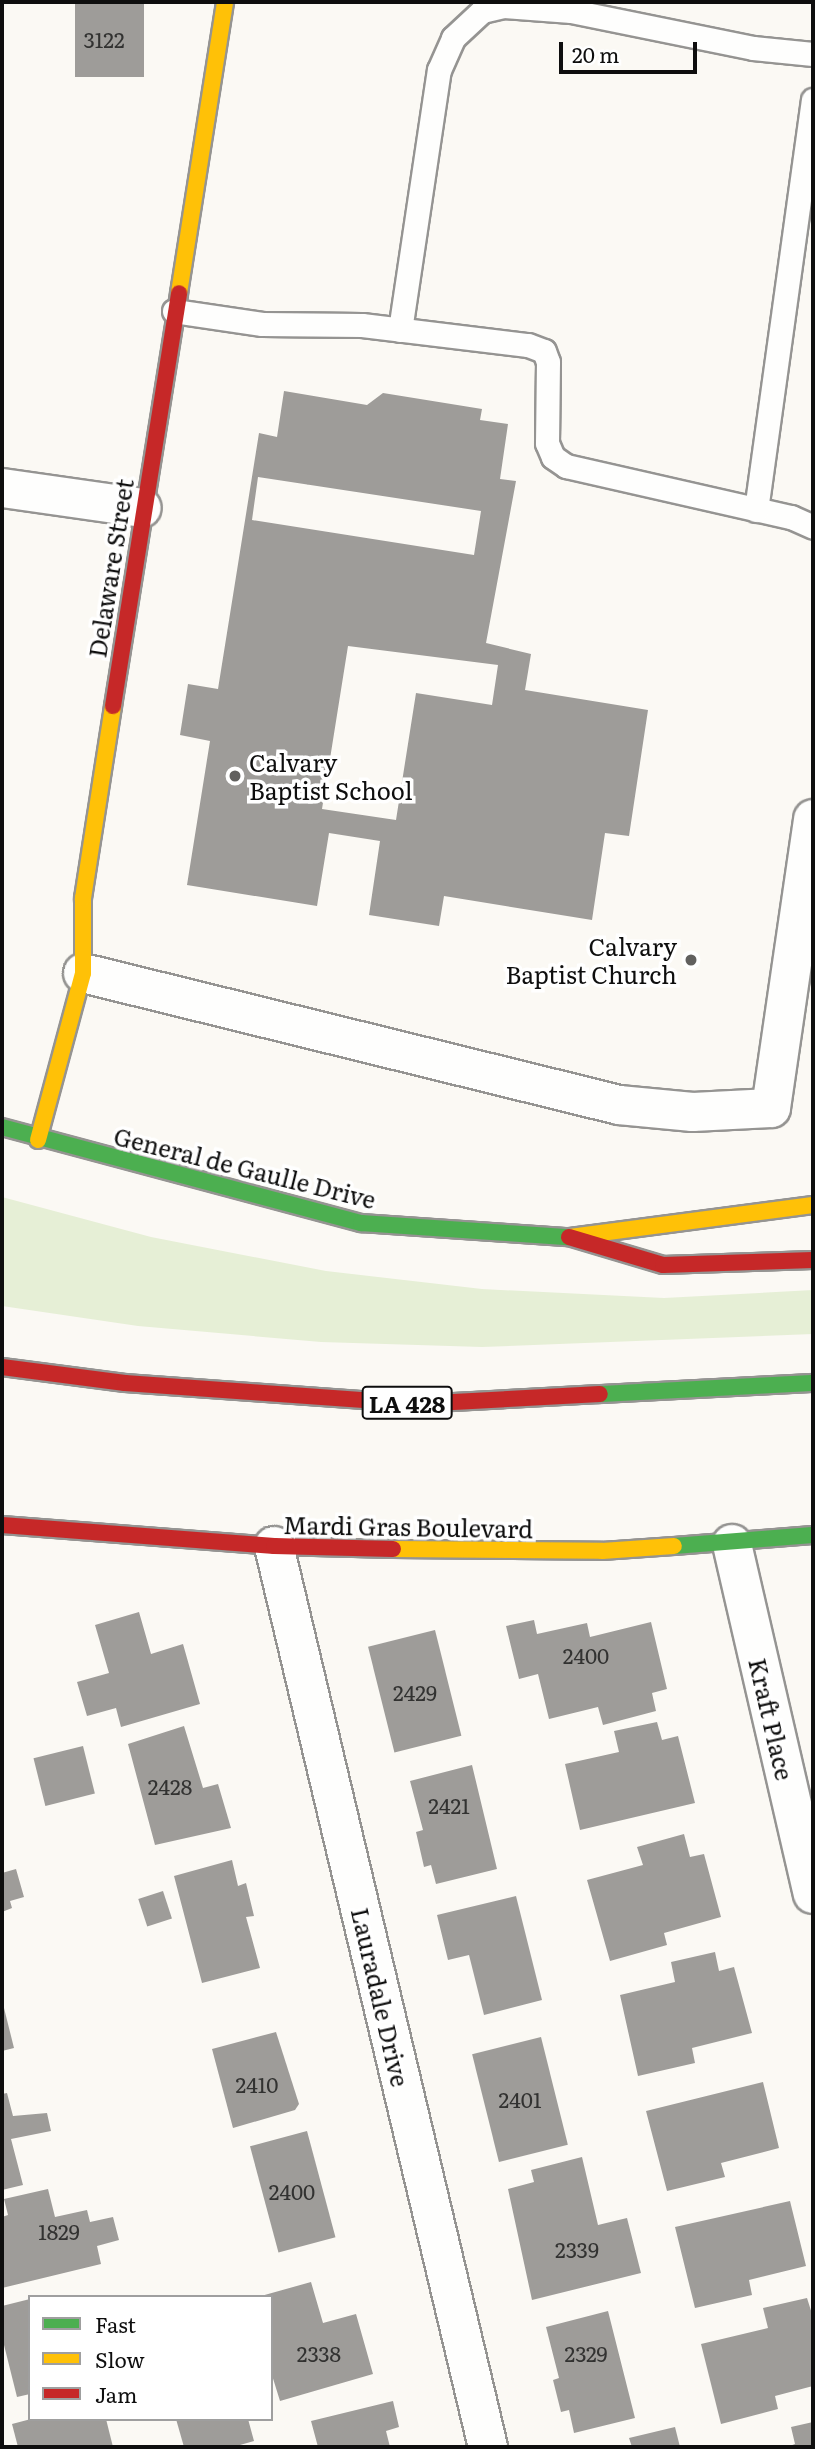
<!DOCTYPE html>
<style>
body{margin:0}
#map{position:relative;width:815px;height:2449px;overflow:hidden;background:#fbf9f4;font-family:Literata,serif}
div>[style]{position:absolute}
[style*='--x']{left:calc(var(--x)*1px);top:calc(var(--y)*1px);width:calc(var(--w)*1px);rotate:calc(var(--a)*1deg)}
.green>*{inset:0;background:#e6efd6}
.building>*{inset:0;background:#9e9c99;transform-origin:0 0}
.roads{filter:drop-shadow(2px 0 #959492) drop-shadow(-2px 0 #959492) drop-shadow(0 2px #959492) drop-shadow(0 -2px #959492)}
.lane>*{height:23px;margin:-11.5px;padding:0 11.5px;transform-origin:11.5px;border-radius:11.5px;background:#fefefd}
.street>*{height:38px;margin:-19px;padding:0 19px;transform-origin:19px;border-radius:19px;background:#fefefd}
.fast>*{height:16px;margin:-8px;padding:0 8px;transform-origin:8px;border-radius:8px;background:#4caf50}
.slow>*{height:16px;margin:-8px;padding:0 8px;transform-origin:8px;border-radius:8px;background:#ffc107}
.jam>*{height:16px;margin:-8px;padding:0 8px;transform-origin:8px;border-radius:8px;background:#c62828}
.dots>*{width:19px;height:19px;translate:-50% -50%;box-sizing:border-box;border:4px solid #fff;border-radius:50%}
span{translate:-50% -50%;white-space:nowrap;text-align:center;line-height:1.15;-webkit-text-stroke:7px #fff;paint-order:stroke}
.number-label{font-size:21px;color:#323231}
.number-label span{-webkit-text-stroke-width:0}
.shield-label span{padding:2px 5px;background:#fff;border:2px solid;border-radius:5px;-webkit-text-stroke-width:0}
.shield-label{font-size:23px;color:#0e0e0e;font-weight:700}
.street-label{font-size:24px;color:#0e0e0e}
.poi-label{font-size:24px;color:#0e0e0e}
.left{translate:0 -50%;text-align:left}
.right{translate:-100% -50%;text-align:right}
.frame{position:absolute;inset:0;border:4px solid #0e0e0e;pointer-events:none}
.legend{position:absolute;left:28px;top:2295px;width:245px;height:126px;box-sizing:border-box;background:#fff;border:2px solid #9f9f9f;margin:0;padding:9px 12px;list-style:none;font-size:21px;color:#0e0e0e}
.legend li{display:flex;align-items:center;gap:14px;height:35px}
.legend b{width:35px;border:2px solid #9f9f9f}
.scale{position:absolute;left:559px;top:42px;width:138px;height:32px;box-sizing:border-box;border:4px solid #0e0e0e;border-top:0;padding-left:9px;font-size:21px;line-height:24px;white-space:nowrap;color:#0e0e0e;-webkit-text-stroke:5px #fff;paint-order:stroke}
</style>
<div id="map">
<div class="green">
<div style="clip-path:polygon(2px 1197px,151px 1237px,326px 1271px,482px 1289px,664px 1298px,813px 1290px,813px 1334px,482px 1347px,321px 1342px,138px 1326px,2px 1306px)"></div>
</div>
<div class="building">
<div style="left:75px;top:2px;width:69px;height:75px"></div>
<div style="clip-path:polygon(evenodd,284px 391px,367px 405px,383px 393px,482px 409px,480px 420px,508px 424px,500px 479px,516px 481px,486px 643px,531px 654px,525px 690px,648px 710px,629px 836px,605px 833px,592px 920px,444px 896px,439px 926px,369px 915px,380px 841px,329px 833px,317px 906px,187px 885px,210px 741px,180px 735px,188px 684px,218px 689px,259px 433px,277px 437px,284px 391px,258px 477px,481px 511px,474px 555px,252px 520px,258px 477px,284px 391px,348px 646px,498px 665px,492px 705px,416px 693px,396px 820px,322px 809px,348px 646px)"></div>
<div style="clip-path:polygon(139px 1612px,151px 1654px,183px 1644px,200px 1704px,121px 1727px,116px 1708px,87px 1716px,77px 1682px,109px 1673px,95px 1625px)"></div>
<div style="clip-path:polygon(534px 1620px,537px 1634px,587px 1623px,590px 1637px,651px 1622px,667px 1689px,652px 1693px,656px 1711px,603px 1725px,598px 1707px,549px 1719px,538px 1674px,519px 1679px,506px 1626px)"></div>
<div style="left:435px;top:1630px;width:109px;height:69px;rotate:76deg"></div>
<div style="clip-path:polygon(657px 1722px,662px 1740px,678px 1736px,695px 1803px,580px 1830px,565px 1764px,619px 1752px,614px 1731px)"></div>
<div style="clip-path:polygon(184px 1726px,203px 1788px,218px 1784px,231px 1828px,155px 1845px,128px 1744px)"></div>
<div style="left:83px;top:1746px;width:49px;height:51px;rotate:76deg"></div>
<div style="clip-path:polygon(472px 1765px,497px 1869px,436px 1884px,431px 1865px,424px 1867px,416px 1832px,423px 1830px,410px 1781px)"></div>
<div style="clip-path:polygon(684px 1834px,690px 1857px,704px 1854px,721px 1917px,664px 1933px,667px 1945px,610px 1961px,587px 1880px,643px 1865px,637px 1847px)"></div>
<div style="clip-path:polygon(232px 1860px,238px 1886px,246px 1883px,254px 1916px,246px 1917px,260px 1968px,202px 1983px,174px 1876px)"></div>
<div style="clip-path:polygon(16px 1869px,24px 1897px,10px 1901px,12px 1908px,2px 1912px,2px 1873px)"></div>
<div style="left:163px;top:1891px;width:29px;height:26px;rotate:72deg"></div>
<div style="clip-path:polygon(516px 1896px,542px 2000px,484px 2015px,469px 1955px,448px 1960px,437px 1915px)"></div>
<div style="clip-path:polygon(715px 1952px,719px 1971px,734px 1967px,752px 2033px,692px 2048px,695px 2063px,638px 2076px,620px 1995px,675px 1982px,671px 1962px)"></div>
<div style="clip-path:polygon(3px 2004px,14px 2048px,2px 2051px,2px 2005px)"></div>
<div style="clip-path:polygon(276px 2032px,299px 2104px,295px 2110px,233px 2128px,212px 2049px)"></div>
<div style="left:541px;top:2037px;width:111px;height:71px;rotate:76deg"></div>
<div style="clip-path:polygon(763px 2082px,779px 2148px,721px 2163px,725px 2177px,667px 2191px,646px 2111px)"></div>
<div style="clip-path:polygon(7px 2093px,13px 2116px,47px 2113px,51px 2131px,11px 2139px,23px 2185px,2px 2190px,2px 2094px)"></div>
<div style="left:307px;top:2131px;width:110px;height:59px;rotate:75deg"></div>
<div style="clip-path:polygon(582px 2157px,598px 2225px,627px 2218px,641px 2273px,532px 2300px,508px 2189px,534px 2182px,531px 2170px)"></div>
<div style="clip-path:polygon(48px 2189px,55px 2217px,87px 2210px,90px 2222px,113px 2217px,119px 2240px,97px 2246px,101px 2264px,2px 2288px,2px 2217px,8px 2215px,4px 2199px)"></div>
<div style="clip-path:polygon(790px 2201px,806px 2266px,749px 2280px,752px 2295px,695px 2308px,675px 2227px)"></div>
<div style="clip-path:polygon(311px 2282px,323px 2323px,356px 2314px,373px 2374px,280px 2401px,271px 2372px,271px 2297px,261px 2296px)"></div>
<div style="clip-path:polygon(807px 2298px,813px 2317px,813px 2386px,775px 2396px,778px 2409px,721px 2424px,701px 2344px,768px 2328px,763px 2308px)"></div>
<div style="clip-path:polygon(30px 2299px,30px 2394px,17px 2397px,2px 2337px,2px 2306px)"></div>
<div style="clip-path:polygon(608px 2311px,635px 2418px,574px 2433px,569px 2410px,561px 2412px,553px 2380px,559px 2378px,546px 2327px)"></div>
<div style="clip-path:polygon(393px 2401px,399px 2427px,386px 2431px,390px 2447px,318px 2447px,311px 2421px)"></div>
<div style="clip-path:polygon(31px 2419px,106px 2419px,113px 2447px,18px 2447px,12px 2424px)"></div>
<div style="clip-path:polygon(176px 2419px,248px 2419px,254px 2441px,233px 2447px,184px 2447px)"></div>
<div style="clip-path:polygon(813px 2422px,813px 2447px,787px 2447px,795px 2444px,791px 2427px)"></div>
<div style="clip-path:polygon(675px 2427px,680px 2447px,632px 2447px,629px 2438px)"></div>
</div>
<div class="roads">
<div class="lane">
<div style="--x:174;--y:311;--w:89;--a:8.4"></div>
<div style="--x:262;--y:324;--w:100;--a:0.6"></div>
<div style="--x:362;--y:325;--w:167;--a:6.9"></div>
<div style="--x:528;--y:345;--w:17;--a:21"></div>
<div style="--x:544;--y:351;--w:12;--a:70"></div>
<div style="--x:548;--y:362;--w:81;--a:90.7"></div>
<div style="--x:547;--y:443;--w:15;--a:67"></div>
<div style="--x:553;--y:457;--w:16;--a:35"></div>
<div style="--x:566;--y:466;--w:231;--a:12.8"></div>
<div style="--x:791;--y:517;--w:24;--a:24"></div>
<div style="--x:400;--y:330;--w:263;--a:-81.5"></div>
<div style="--x:439;--y:70;--w:35;--a:-66"></div>
<div style="--x:453;--y:38;--w:40;--a:-43"></div>
<div style="--x:482;--y:11;--w:23;--a:-13"></div>
<div style="--x:504;--y:6;--w:67;--a:4.3"></div>
<div style="--x:571;--y:11;--w:186;--a:11.5"></div>
<div style="--x:753;--y:48;--w:60;--a:5.7"></div>
<div style="--x:756;--y:510;--w:414;--a:-82.1"></div>
</div>
<div class="street">
<div style="--x:2;--y:488;--w:141;--a:8.1"></div>
<div style="--x:83;--y:973;--w:552;--a:13.83"></div>
<div style="--x:619;--y:1105;--w:74;--a:5.4"></div>
<div style="--x:693;--y:1112;--w:78;--a:-2.9"></div>
<div style="--x:771;--y:1108;--w:292;--a:-81.7"></div>
<div style="--x:732;--y:1544;--w:359;--a:77"></div>
<div style="--x:274;--y:1546;--w:926;--a:76.64"></div>
</div>
<div class="fast">
<div style="--x:2;--y:1127;--w:372;--a:15"></div>
<div style="--x:361;--y:1223;--w:208;--a:3.9"></div>
<div style="--x:600;--y:1394;--w:213;--a:-3"></div>
<div style="--x:674;--y:1546;--w:139;--a:-4.5"></div>
</div>
<div class="slow">
<div style="--x:179;--y:293;--w:295;--a:-81"></div>
<div style="--x:38;--y:1140;--w:173;--a:-74.9"></div>
<div style="--x:83;--y:973;--w:75;--a:-90"></div>
<div style="--x:83;--y:898;--w:194;--a:-81.1"></div>
<div style="--x:570;--y:1237;--w:245;--a:-7.5"></div>
<div style="--x:393;--y:1549;--w:209;--a:0.5"></div>
<div style="--x:602;--y:1551;--w:72;--a:-4"></div>
</div>
<div class="jam">
<div style="--x:113;--y:706;--w:418;--a:-80.9"></div>
<div style="--x:569;--y:1237;--w:98;--a:16.6"></div>
<div style="--x:663;--y:1265;--w:150;--a:-1.9"></div>
<div style="--x:2;--y:1367;--w:124;--a:7.4"></div>
<div style="--x:125;--y:1383;--w:292;--a:4.1"></div>
<div style="--x:416;--y:1404;--w:184;--a:-3.1"></div>
<div style="--x:2;--y:1525;--w:273;--a:4.4"></div>
<div style="--x:274;--y:1546;--w:119;--a:1.4"></div>
</div>
</div>
<div class="dots">
<div style="left:235px;top:776px;background:#61605e"></div>
<div style="left:691px;top:960px;background:#61605e"></div>
</div>
<div class="number-label">
<span style="left:104px;top:39px">3122</span>
<span style="left:586px;top:1655px">2400</span>
<span style="left:415px;top:1692px">2429</span>
<span style="left:170px;top:1786px">2428</span>
<span style="left:449px;top:1805px">2421</span>
<span style="left:257px;top:2084px">2410</span>
<span style="left:520px;top:2099px">2401</span>
<span style="left:292px;top:2191px">2400</span>
<span style="left:59px;top:2231px">1829</span>
<span style="left:577px;top:2249px">2339</span>
<span style="left:319px;top:2353px">2338</span>
<span style="left:586px;top:2353px">2329</span>
</div>
<div class="shield-label">
<span style="left:407px;top:1403px">LA 428</span>
</div>
<div class="street-label">
<span style="left:110px;top:568px;rotate:-81deg">Delaware Street</span>
<span style="left:245px;top:1167px;rotate:14deg">General de Gaulle Drive</span>
<span style="left:408px;top:1526px;rotate:1deg">Mardi Gras Boulevard</span>
<span style="left:772px;top:1719px;rotate:77deg">Kraft Place</span>
<span style="left:381px;top:1997px;rotate:77deg">Lauradale Drive</span>
</div>
<div class="poi-label">
<span class="left" style="left:249px;top:776px">Calvary<br>Baptist School</span>
<span class="right" style="left:677px;top:960px">Calvary<br>Baptist Church</span>
</div>
<div class="frame"></div>
<ul class="legend">
<li><b style="height:9px;background:#4caf50"></b>Fast</li>
<li><b style="height:9px;background:#ffc107"></b>Slow</li>
<li><b style="height:9px;background:#c62828"></b>Jam</li>
</ul>
<div class="scale">20 m</div>
</div>
